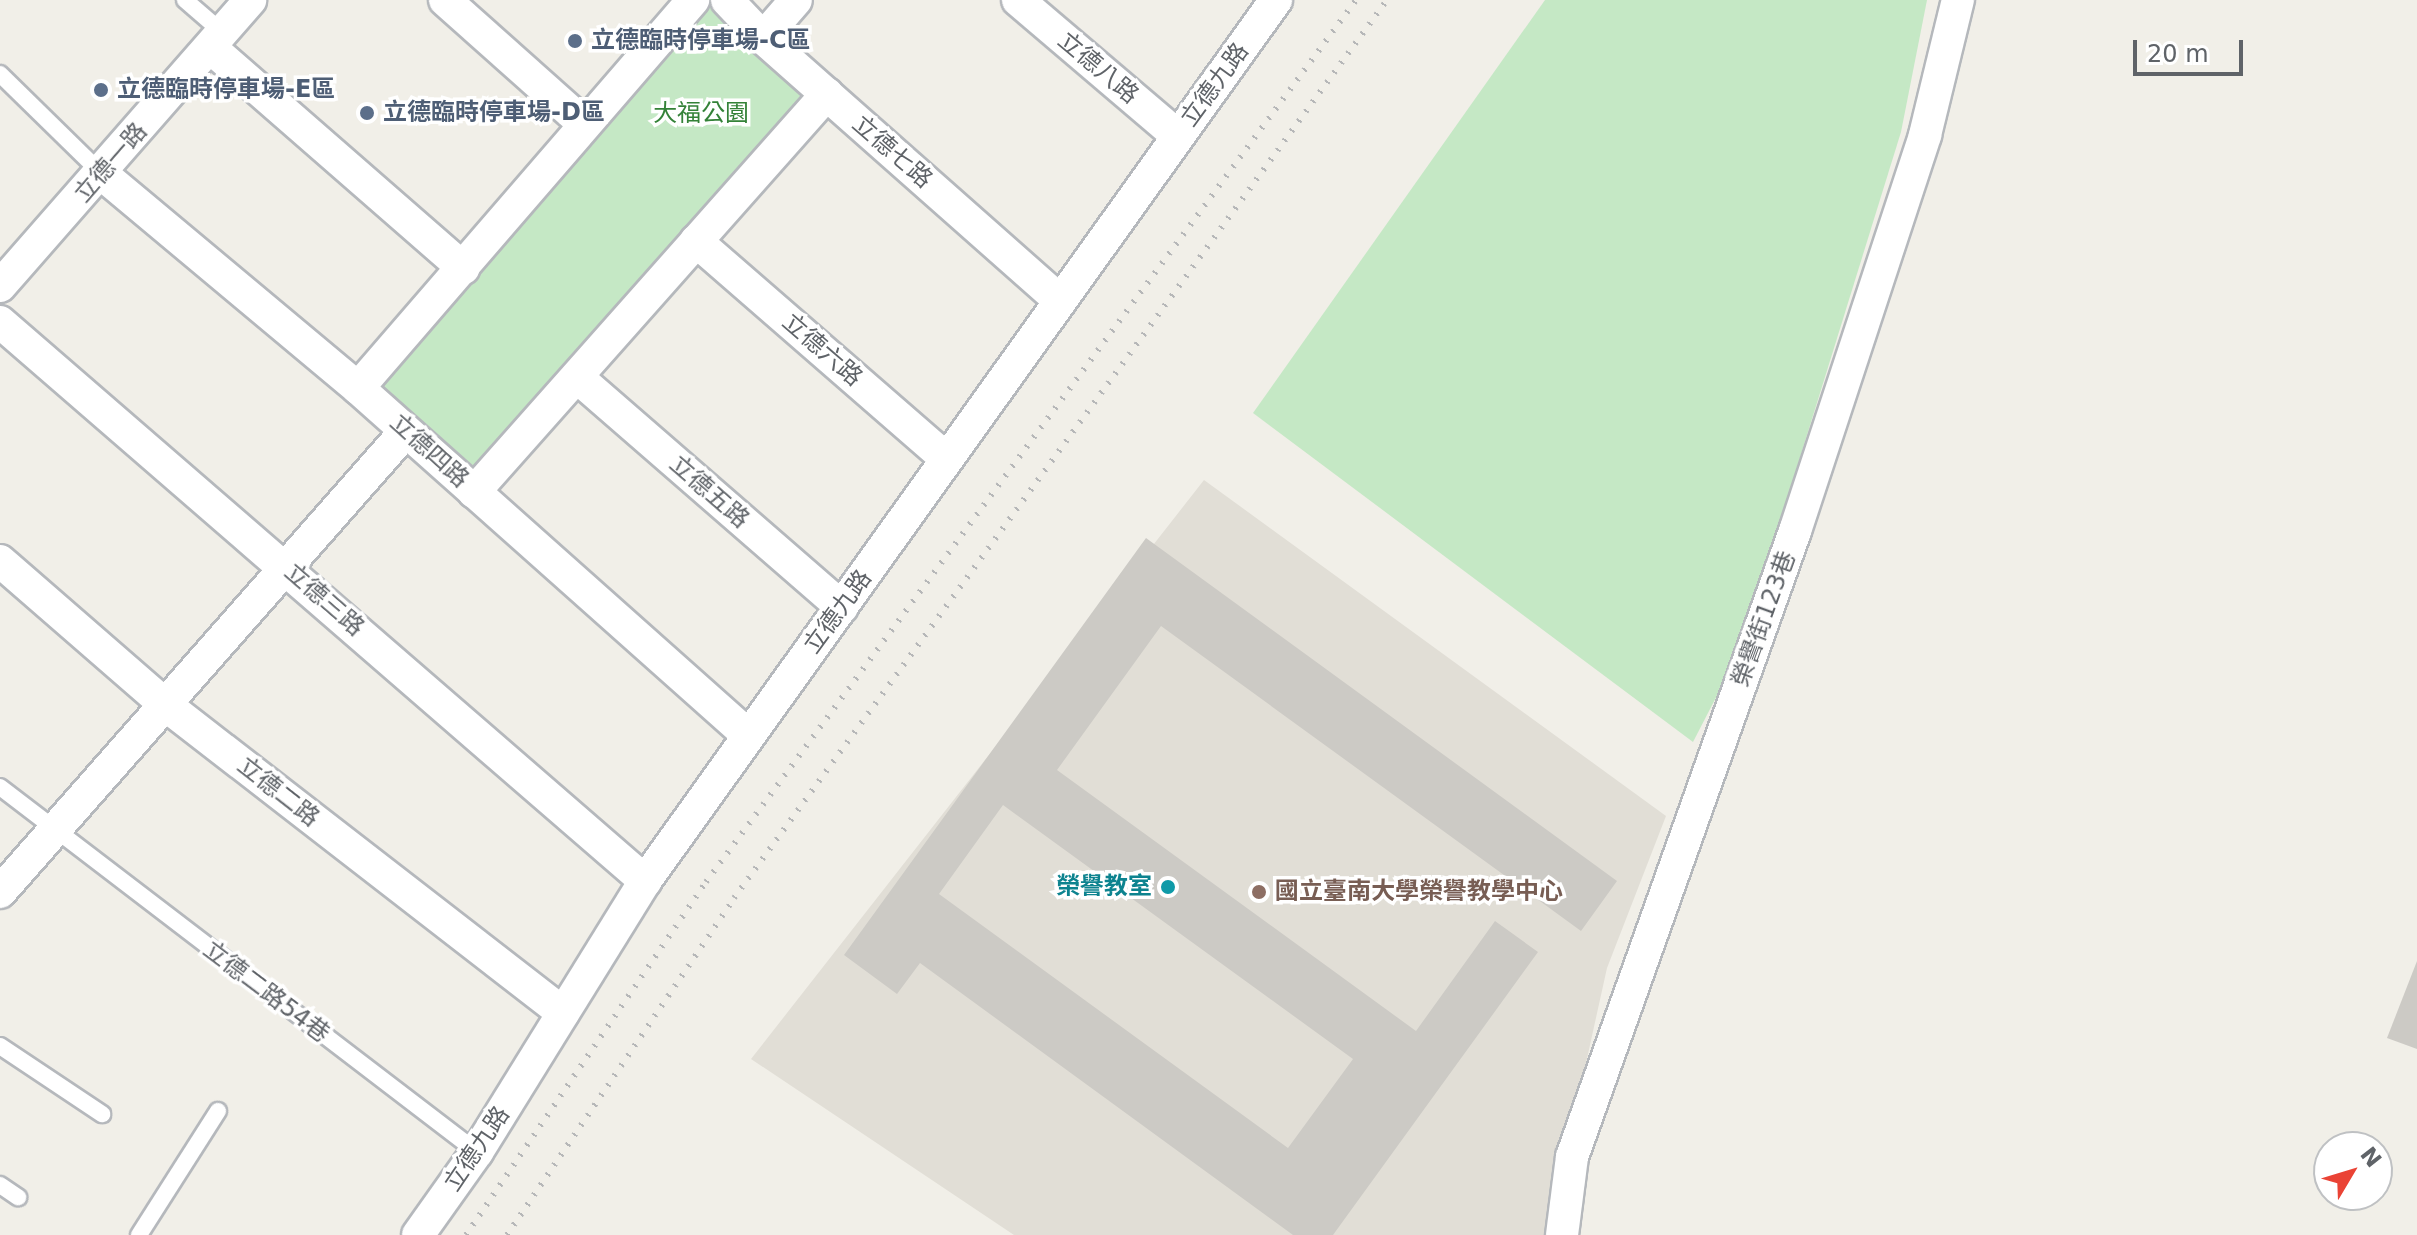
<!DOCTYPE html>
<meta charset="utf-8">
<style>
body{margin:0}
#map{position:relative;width:2417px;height:1235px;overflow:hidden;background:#f1efe8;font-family:"DejaVu Sans","Noto Sans TC",sans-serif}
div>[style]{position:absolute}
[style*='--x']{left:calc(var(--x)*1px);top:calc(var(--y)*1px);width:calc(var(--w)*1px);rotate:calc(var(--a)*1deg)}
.education>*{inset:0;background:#e1ded6}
.green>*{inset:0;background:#c5e8c5}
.building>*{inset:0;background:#cccac5}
.roads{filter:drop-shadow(2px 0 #b5b8bc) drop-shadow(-2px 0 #b5b8bc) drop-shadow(0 2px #b5b8bc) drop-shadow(0 -2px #b5b8bc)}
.service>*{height:16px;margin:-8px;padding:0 8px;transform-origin:8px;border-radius:8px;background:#fff}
.minor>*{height:32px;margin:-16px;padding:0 16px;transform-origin:16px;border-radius:16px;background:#fff}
.rail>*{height:6px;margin-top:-3px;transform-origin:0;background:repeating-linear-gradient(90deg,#b6b7b8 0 2px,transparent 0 12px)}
.dots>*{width:22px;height:22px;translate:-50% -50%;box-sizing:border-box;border:4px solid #fff;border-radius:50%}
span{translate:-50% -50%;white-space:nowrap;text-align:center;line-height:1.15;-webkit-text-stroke:7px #fff;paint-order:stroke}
.service-label{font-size:24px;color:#4e5e75;font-weight:700}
.left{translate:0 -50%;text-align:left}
.street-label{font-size:24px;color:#5f6368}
.park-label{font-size:24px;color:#348238}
.culture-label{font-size:24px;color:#0d838f;font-weight:700}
.right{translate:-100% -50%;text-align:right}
.education-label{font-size:24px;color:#785e54;font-weight:700}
.north{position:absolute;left:2313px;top:1131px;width:80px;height:80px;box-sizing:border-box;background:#fff;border:2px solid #bfc1c3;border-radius:50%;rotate:52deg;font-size:22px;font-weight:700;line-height:32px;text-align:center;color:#5f6368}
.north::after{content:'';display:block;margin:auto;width:28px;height:36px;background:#ea4335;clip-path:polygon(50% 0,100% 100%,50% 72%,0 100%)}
.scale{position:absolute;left:2133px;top:40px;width:110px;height:36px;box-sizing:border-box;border:4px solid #5f6368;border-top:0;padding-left:10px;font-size:24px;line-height:28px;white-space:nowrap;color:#5f6368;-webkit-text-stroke:6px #fff;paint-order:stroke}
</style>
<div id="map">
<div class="education">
<div style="clip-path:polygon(1204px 480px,1666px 816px,1607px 968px,1548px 1235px,1014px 1235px,751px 1059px)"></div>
</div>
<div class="green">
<div style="clip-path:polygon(693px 0,729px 0,827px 94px,474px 492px,358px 388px)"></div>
<div style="clip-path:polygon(1545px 0,1927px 0,1901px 132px,1740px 651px,1693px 742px,1253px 413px)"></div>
</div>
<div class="building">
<div style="clip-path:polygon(evenodd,1146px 538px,1617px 881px,1581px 931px,1161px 626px,1057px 770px,1416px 1031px,1495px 921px,1538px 952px,1333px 1235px,1293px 1235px,920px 963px,897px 994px,844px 955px,1146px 538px,1003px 805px,1353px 1059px,1288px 1148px,939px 894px,1003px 805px)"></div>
<div style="clip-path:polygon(2417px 961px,2417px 1049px,2387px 1038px)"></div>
</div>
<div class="roads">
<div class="service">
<div style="--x:185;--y:0;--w:49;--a:40.9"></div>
<div style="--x:0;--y:74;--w:143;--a:44.4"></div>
<div style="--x:0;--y:787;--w:601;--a:37.42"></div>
<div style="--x:0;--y:1046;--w:123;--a:33.7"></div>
<div style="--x:0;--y:1185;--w:22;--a:34"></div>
<div style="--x:139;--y:1235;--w:147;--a:-57.5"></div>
</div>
<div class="minor">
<div style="--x:445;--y:0;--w:186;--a:41.7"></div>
<div style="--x:727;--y:0;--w:52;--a:46.5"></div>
<div style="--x:763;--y:38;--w:397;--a:41.5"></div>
<div style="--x:1018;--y:0;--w:210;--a:40.4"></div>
<div style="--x:763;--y:38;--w:50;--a:-49"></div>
<div style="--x:211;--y:48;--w:335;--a:41.1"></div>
<div style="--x:102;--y:174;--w:334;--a:39.9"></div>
<div style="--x:358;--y:388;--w:523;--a:41.67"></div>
<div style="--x:696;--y:241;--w:332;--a:41"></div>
<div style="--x:0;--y:286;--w:380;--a:-48.8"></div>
<div style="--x:0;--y:322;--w:854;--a:40.91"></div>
<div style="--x:577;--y:377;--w:351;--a:41"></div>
<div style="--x:358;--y:388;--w:513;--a:-49.19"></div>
<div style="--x:474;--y:492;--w:532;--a:-48.43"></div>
<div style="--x:0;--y:561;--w:221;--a:41"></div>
<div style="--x:167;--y:706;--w:501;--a:37.78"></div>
<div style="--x:0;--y:892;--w:614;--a:-48.63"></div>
<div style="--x:418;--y:1235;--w:102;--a:-54.6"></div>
<div style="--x:477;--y:1152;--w:319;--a:-58.2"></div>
<div style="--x:645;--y:881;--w:1084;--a:-54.39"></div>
<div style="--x:1562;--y:1235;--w:79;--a:-82.7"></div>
<div style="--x:1572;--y:1157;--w:665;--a:-70.39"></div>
<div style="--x:1795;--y:531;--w:417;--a:-71.8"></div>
<div style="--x:1925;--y:135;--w:139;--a:-76.3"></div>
</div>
</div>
<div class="rail">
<div style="--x:466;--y:1235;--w:427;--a:-55.8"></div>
<div style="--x:706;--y:882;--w:1096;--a:-53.61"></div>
<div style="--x:507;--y:1235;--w:406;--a:-56"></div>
<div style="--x:734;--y:898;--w:1110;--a:-53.98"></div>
</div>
<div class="dots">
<div style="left:575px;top:41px;background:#5c6f8a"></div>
<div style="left:101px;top:90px;background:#5c6f8a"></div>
<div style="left:367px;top:113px;background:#5c6f8a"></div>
<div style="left:1168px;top:887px;background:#0f9aa8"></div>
<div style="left:1259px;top:892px;background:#8d6e63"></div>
</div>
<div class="service-label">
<span class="left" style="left:591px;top:41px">立德臨時停車場-C區</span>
<span class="left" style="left:117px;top:90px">立德臨時停車場-E區</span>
<span class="left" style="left:383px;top:113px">立德臨時停車場-D區</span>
</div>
<div class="street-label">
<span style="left:1098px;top:68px;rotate:40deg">立德八路</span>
<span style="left:1215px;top:85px;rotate:-54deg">立德九路</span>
<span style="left:892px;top:152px;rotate:41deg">立德七路</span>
<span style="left:111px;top:163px;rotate:-49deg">立德一路</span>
<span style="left:822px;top:350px;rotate:41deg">立德六路</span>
<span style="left:429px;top:451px;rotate:42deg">立德四路</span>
<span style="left:709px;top:492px;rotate:41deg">立德五路</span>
<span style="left:324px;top:600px;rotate:41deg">立德三路</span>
<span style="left:838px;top:612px;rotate:-54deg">立德九路</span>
<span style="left:1764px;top:619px;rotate:-70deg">榮譽街123巷</span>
<span style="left:278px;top:792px;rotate:38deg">立德二路</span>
<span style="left:266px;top:992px;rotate:37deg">立德二路54巷</span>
<span style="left:477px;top:1149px;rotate:-56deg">立德九路</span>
</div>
<div class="park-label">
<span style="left:701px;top:114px">大福公園</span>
</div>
<div class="culture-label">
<span class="right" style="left:1152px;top:887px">榮譽教室</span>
</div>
<div class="education-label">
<span class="left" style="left:1275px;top:892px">國立臺南大學榮譽教學中心</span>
</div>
<div class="north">N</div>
<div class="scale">20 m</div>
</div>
